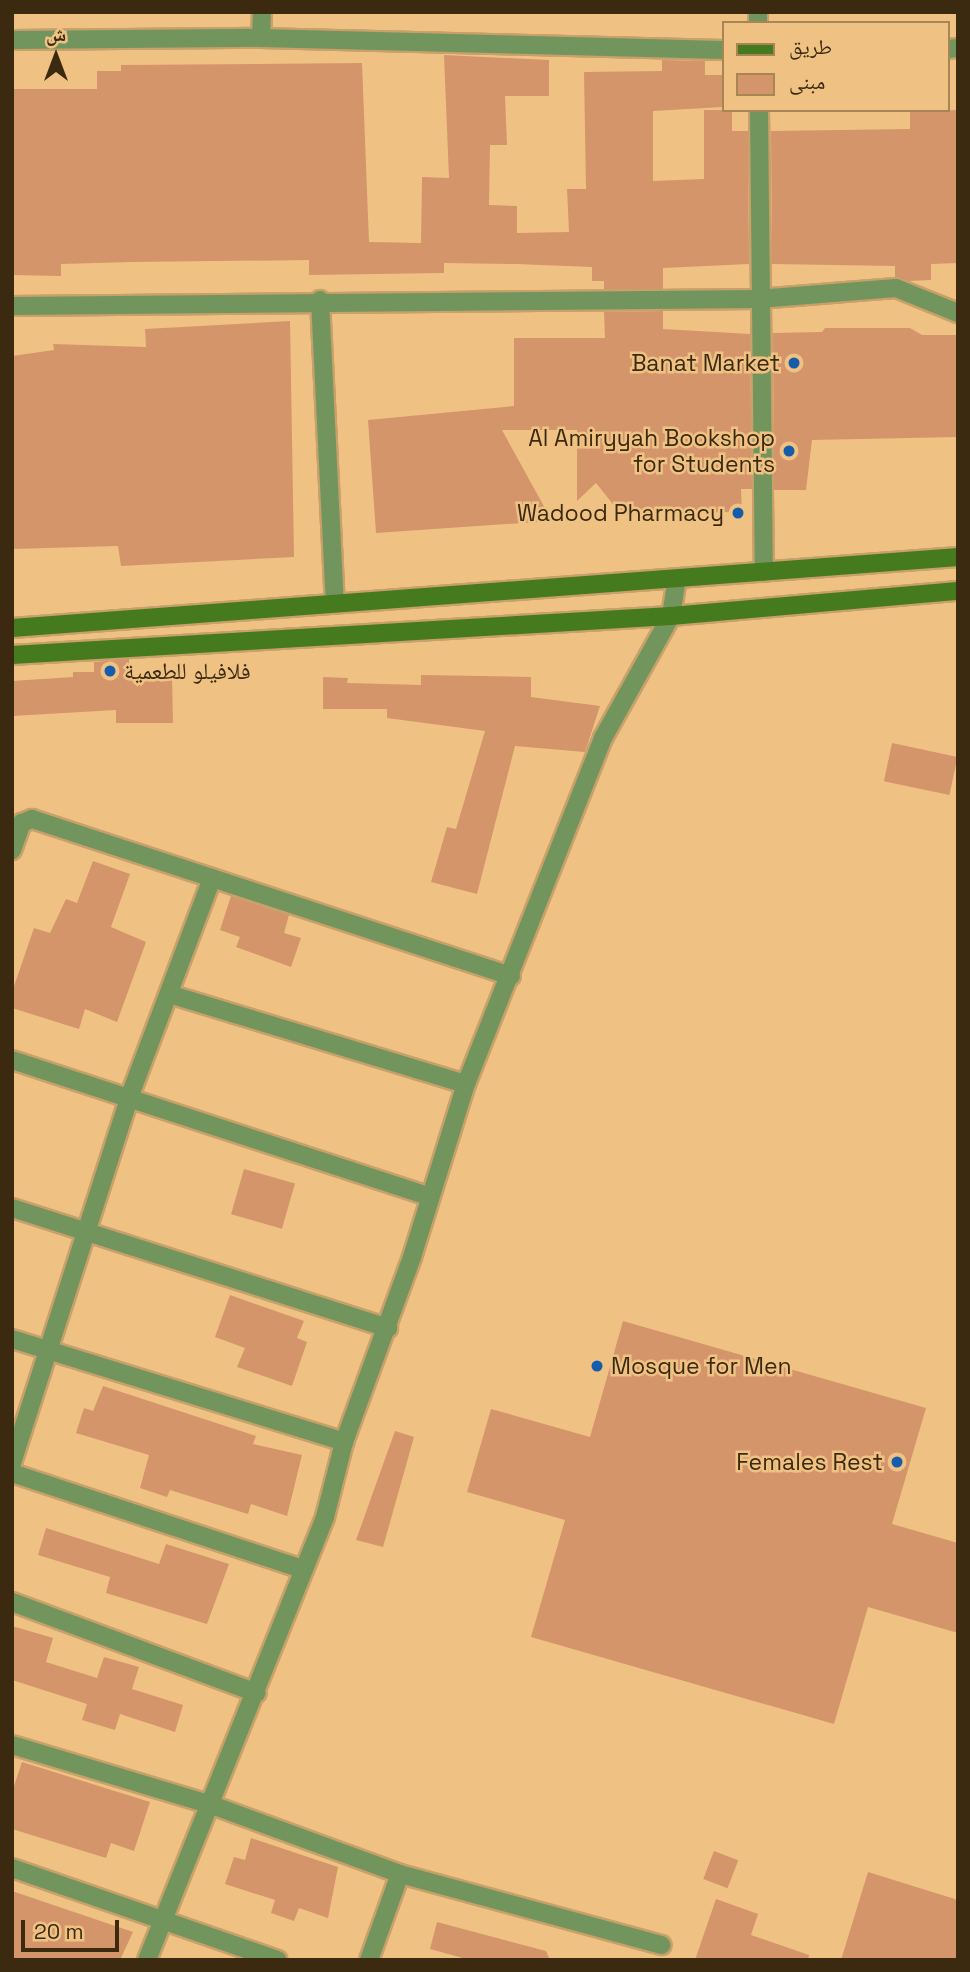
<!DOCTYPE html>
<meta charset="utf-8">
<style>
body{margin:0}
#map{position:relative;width:970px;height:1972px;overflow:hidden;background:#efc283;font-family:"Space Grotesk","Noto Naskh Arabic",sans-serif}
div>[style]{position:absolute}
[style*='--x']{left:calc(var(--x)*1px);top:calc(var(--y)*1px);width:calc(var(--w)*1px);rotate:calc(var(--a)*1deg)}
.building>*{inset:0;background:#d4956a;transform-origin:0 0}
.roads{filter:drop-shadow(2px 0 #c8a16a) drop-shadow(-2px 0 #c8a16a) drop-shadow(0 2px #c8a16a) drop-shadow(0 -2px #c8a16a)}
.street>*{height:18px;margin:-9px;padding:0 9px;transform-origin:9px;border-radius:9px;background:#72955e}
.secondary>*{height:18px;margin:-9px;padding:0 9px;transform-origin:9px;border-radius:9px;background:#457a1f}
.dots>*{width:19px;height:19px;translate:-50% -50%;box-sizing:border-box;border:4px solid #efc283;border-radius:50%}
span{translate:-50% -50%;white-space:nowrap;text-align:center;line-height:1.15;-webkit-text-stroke:5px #efc283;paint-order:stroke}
.poi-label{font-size:23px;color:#3c2a10}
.right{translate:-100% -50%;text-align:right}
.left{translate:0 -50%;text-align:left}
.frame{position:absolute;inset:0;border:14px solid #3c2a10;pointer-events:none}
.legend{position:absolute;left:722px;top:21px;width:228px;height:91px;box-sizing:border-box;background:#efc283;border:2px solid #a78555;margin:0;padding:9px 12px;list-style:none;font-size:21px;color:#3c2a10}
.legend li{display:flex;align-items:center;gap:14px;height:35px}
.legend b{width:35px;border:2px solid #a78555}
.north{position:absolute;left:21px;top:21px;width:70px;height:70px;-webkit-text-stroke:5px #efc283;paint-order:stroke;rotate:0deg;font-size:19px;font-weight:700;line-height:28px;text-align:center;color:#3c2a10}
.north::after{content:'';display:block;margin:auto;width:24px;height:32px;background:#3c2a10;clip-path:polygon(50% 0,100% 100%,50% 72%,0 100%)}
.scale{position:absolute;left:21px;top:1920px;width:98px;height:32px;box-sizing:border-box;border:4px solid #3c2a10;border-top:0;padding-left:9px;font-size:21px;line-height:24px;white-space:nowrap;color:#3c2a10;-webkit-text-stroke:5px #efc283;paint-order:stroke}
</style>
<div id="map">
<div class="building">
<div style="clip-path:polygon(444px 55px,549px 60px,549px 96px,505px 96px,507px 145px,490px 145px,489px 205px,517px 206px,517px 233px,569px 232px,567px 189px,586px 189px,584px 72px,662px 71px,662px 60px,705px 61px,705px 75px,723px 75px,723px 107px,653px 111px,653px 181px,704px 179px,704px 110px,732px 110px,732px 131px,748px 131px,749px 264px,663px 268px,663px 289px,604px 289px,604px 281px,592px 281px,592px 267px,516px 264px,444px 263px,444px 273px,309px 275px,309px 260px,133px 262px,61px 264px,61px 276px,12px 275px,12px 89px,97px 89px,97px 71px,121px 71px,121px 65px,362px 63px,369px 242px,421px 243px,422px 177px,449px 178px)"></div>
<div style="clip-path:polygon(958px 110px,958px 263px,931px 264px,931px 280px,908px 281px,895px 277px,895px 266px,772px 264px,771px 131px,910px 129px,910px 112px)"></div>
<div style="clip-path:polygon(663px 311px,663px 329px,750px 334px,752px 489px,741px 489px,742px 512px,620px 513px,596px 483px,577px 501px,577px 430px,502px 430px,552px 521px,376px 533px,368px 420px,514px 406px,514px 338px,605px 338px,604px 312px)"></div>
<div style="clip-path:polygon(290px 321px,294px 557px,121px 566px,118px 546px,12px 549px,12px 356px,54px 350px,53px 344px,146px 347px,145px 329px)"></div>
<div style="clip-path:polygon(825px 328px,910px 328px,922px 335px,958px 335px,958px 437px,812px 440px,806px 490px,774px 490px,773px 333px,822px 332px)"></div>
<div style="clip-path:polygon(129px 659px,129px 676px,172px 675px,173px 723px,116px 723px,116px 710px,12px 716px,12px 681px,73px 677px,73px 672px,94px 672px,94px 662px)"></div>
<div style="clip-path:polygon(421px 675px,531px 677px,531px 697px,600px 706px,585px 752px,515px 746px,477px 894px,431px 882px,447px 827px,456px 829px,485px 731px,387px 718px,387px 709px,323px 709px,323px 677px,348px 678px,347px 683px,421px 685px)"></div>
<div style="left:892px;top:743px;width:67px;height:39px;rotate:12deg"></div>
<div style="clip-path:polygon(93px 861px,130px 874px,111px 927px,146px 942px,117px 1022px,85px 1009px,79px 1029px,12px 1008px,12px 992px,34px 928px,50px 933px,66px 899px,77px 903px)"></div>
<div style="clip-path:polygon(231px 896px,289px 915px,284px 933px,301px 938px,291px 967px,236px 947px,240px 937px,220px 930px)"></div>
<div style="left:244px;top:1169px;width:53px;height:47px;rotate:16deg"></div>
<div style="clip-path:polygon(230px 1295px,304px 1321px,297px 1338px,307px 1342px,292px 1386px,237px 1367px,245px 1348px,215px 1337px)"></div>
<div style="clip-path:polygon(623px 1321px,926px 1408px,892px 1524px,958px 1543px,958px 1633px,868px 1607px,834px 1724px,531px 1637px,565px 1520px,467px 1492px,491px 1409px,590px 1437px)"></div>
<div style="clip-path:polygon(103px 1386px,256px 1436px,253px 1444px,302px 1455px,287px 1516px,251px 1504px,248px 1514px,170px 1490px,167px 1497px,140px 1488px,149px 1455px,76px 1433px,84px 1408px,93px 1411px)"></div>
<div style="clip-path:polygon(395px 1431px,414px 1437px,383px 1547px,356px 1540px)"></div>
<div style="clip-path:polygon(46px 1528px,159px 1564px,166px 1544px,229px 1564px,207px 1624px,106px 1593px,110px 1577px,38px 1555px)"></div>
<div style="clip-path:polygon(12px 1626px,53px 1638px,46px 1662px,97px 1678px,104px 1657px,139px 1667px,132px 1689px,183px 1705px,175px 1732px,120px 1714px,115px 1730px,82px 1720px,87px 1704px,12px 1680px)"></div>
<div style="clip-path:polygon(22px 1762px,150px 1802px,134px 1851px,111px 1843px,106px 1858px,12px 1829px,12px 1792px)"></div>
<div style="clip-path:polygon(251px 1838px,338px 1867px,328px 1918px,299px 1908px,294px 1921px,271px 1913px,275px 1900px,225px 1884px,234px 1857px,245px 1860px)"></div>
<div style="left:714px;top:1851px;width:26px;height:30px;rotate:21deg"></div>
<div style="clip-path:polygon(868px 1872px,958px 1900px,958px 1960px,841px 1960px)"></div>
<div style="clip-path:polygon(12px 1891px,133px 1932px,120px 1960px,12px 1960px)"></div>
<div style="clip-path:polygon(716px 1899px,758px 1914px,751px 1935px,809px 1955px,808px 1960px,695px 1960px)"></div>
<div style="clip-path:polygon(437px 1922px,546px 1951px,550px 1960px,470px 1960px,430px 1949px)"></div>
</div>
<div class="roads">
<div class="street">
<div style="--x:758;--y:23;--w:11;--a:-90"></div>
<div style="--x:261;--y:38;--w:26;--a:-88"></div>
<div style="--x:12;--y:40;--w:249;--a:-0.5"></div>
<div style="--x:261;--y:38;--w:462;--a:1.5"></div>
<div style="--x:947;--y:49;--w:11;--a:-5"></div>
<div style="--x:759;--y:110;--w:462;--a:89.4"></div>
<div style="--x:320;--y:300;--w:303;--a:87.2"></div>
<div style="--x:12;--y:306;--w:746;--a:-0.54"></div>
<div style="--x:758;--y:299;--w:138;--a:-4.6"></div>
<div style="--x:896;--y:288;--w:67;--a:22"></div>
<div style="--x:12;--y:850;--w:29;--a:-70"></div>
<div style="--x:22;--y:823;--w:11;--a:-22"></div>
<div style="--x:32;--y:819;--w:504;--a:18.15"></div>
<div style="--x:169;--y:994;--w:310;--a:16.9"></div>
<div style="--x:12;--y:1060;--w:440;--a:18.1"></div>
<div style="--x:12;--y:1208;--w:395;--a:17.7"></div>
<div style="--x:12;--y:1339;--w:348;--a:17.2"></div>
<div style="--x:12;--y:1463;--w:383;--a:-72.2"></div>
<div style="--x:129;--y:1098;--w:235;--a:-69.3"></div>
<div style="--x:12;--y:1473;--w:306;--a:18.3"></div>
<div style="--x:12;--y:1602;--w:261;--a:20.4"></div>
<div style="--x:12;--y:1745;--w:206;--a:16.7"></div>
<div style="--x:209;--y:1804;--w:203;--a:20.1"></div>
<div style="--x:400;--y:1874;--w:271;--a:15.2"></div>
<div style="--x:12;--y:1868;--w:281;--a:19.1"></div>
<div style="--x:147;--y:1960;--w:477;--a:-68.1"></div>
<div style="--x:325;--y:1517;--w:77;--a:-75.8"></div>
<div style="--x:344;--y:1442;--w:197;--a:-69.8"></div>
<div style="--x:412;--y:1257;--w:181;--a:-72.7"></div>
<div style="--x:466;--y:1084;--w:372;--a:-68.4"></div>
<div style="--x:603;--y:738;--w:140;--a:-60.9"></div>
<div style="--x:671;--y:616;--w:38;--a:-81"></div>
<div style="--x:369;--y:1960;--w:91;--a:-70.2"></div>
</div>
<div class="secondary">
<div style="--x:12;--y:628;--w:949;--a:-4.29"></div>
<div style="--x:12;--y:655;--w:660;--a:-3.39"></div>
<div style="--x:671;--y:616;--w:288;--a:-5"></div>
</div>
</div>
<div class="dots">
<div style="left:794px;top:363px;background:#155cac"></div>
<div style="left:789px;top:451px;background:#155cac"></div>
<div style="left:738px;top:513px;background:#155cac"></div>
<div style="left:110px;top:671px;background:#155cac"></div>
<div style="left:597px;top:1366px;background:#155cac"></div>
<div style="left:897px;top:1462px;background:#155cac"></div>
</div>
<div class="poi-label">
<span class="right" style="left:780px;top:363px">Banat Market</span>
<span class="right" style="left:775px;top:451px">Al Amiryyah Bookshop<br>for Students</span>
<span class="right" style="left:724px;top:513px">Wadood Pharmacy</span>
<span class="left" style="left:124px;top:671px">فلافيلو للطعمية</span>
<span class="left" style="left:611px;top:1366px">Mosque for Men</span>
<span class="right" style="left:883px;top:1462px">Females Rest</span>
</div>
<div class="frame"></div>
<ul class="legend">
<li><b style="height:9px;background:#457a1f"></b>طريق</li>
<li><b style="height:19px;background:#d4956a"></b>مبنى</li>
</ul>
<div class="north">ش</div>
<div class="scale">20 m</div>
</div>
